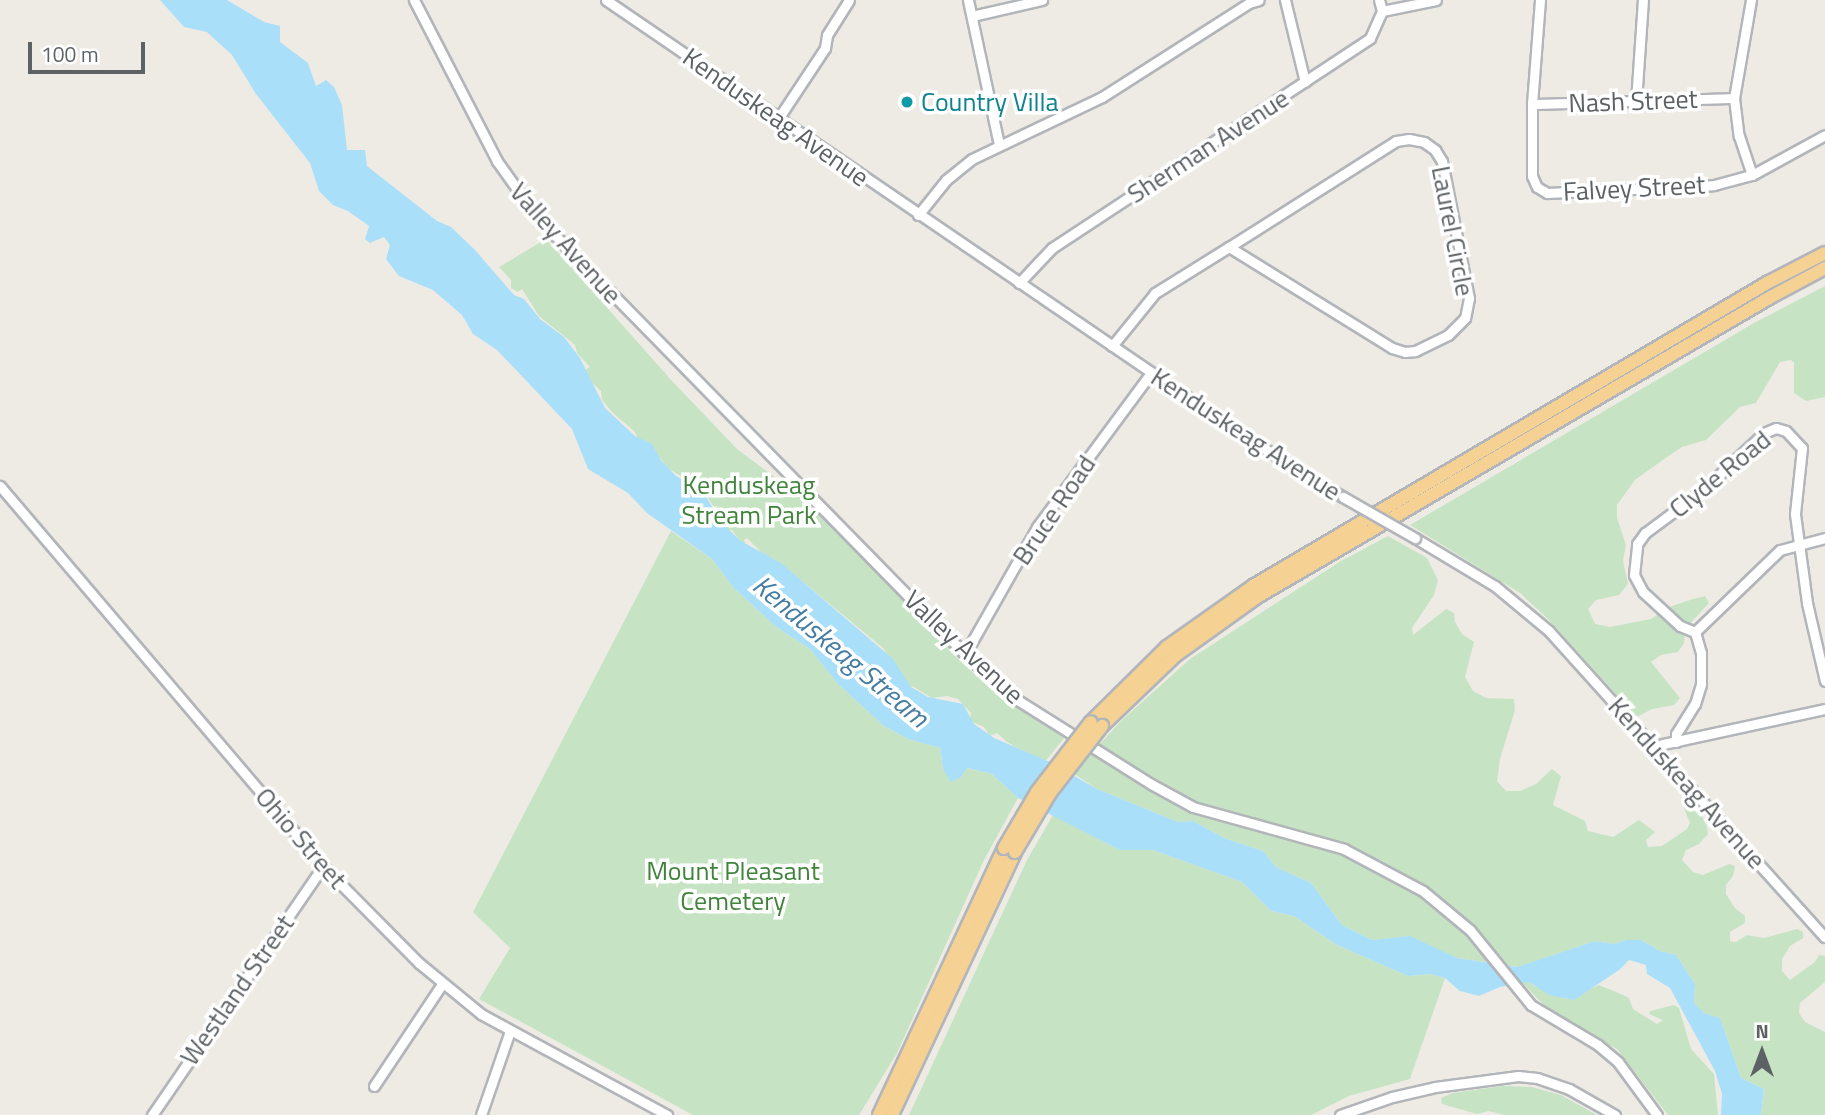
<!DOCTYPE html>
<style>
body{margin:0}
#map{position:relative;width:1825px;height:1115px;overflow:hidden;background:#eeebe5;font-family:"Titillium Web",sans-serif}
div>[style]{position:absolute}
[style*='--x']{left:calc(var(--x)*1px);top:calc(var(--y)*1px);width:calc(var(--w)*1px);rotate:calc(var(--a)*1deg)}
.green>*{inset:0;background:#c6e4c3}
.water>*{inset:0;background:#aadff9}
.roads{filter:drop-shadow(2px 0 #b2b5b9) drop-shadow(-2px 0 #b2b5b9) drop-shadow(0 2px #b2b5b9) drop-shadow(0 -2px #b2b5b9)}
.minor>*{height:9px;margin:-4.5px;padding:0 4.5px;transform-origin:4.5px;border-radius:4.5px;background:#fff}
.highway>*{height:12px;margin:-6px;padding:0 6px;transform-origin:6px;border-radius:6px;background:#f5d294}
.bridges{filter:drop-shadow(2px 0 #b2b5b9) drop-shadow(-2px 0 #b2b5b9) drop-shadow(0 2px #b2b5b9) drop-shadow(0 -2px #b2b5b9)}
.minor-bridge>*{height:9px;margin:-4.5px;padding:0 4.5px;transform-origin:4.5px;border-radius:4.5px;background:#fff}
.highway-bridge>*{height:12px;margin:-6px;padding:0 6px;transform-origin:6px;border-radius:6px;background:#f5d294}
.dots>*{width:19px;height:19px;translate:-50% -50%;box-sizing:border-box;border:4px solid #fff;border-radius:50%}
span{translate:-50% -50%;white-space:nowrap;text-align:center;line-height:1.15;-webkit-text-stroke:7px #fff;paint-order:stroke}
.street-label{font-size:26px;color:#5c6164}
.culture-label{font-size:26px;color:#0d838f}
.left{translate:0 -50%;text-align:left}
.park-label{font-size:26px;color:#40843c}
.water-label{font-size:28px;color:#447ca2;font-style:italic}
.north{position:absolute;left:1727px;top:1017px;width:70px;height:70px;-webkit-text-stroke:5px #fff;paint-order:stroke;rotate:0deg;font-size:19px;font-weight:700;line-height:28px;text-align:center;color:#5c6164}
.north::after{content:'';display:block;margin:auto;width:24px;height:32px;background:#5c6164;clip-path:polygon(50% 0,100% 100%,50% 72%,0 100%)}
.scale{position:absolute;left:28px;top:42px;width:117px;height:32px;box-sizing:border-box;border:4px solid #5c6164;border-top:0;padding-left:9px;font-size:21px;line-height:24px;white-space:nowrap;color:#5c6164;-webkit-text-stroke:5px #fff;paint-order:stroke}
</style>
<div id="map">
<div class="green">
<div style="clip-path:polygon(546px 239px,673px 382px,737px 449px,812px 505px,852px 542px,960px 661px,1000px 696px,1064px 738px,1044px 763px,1007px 742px,997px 733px,990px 736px,984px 727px,970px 721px,971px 713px,958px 699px,947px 696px,932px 698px,912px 686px,909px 688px,883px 648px,779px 562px,762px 553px,747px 538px,744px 540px,746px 544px,742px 543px,732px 530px,727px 530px,719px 517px,713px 515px,714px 507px,701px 488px,669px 469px,649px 444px,637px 437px,635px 432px,613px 413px,602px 400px,601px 391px,586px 377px,585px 370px,590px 367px,577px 353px,575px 345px,539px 316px,522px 289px,518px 292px,511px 288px,511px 280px,499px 267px)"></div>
<div style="clip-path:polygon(1825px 286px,1825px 397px,1806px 401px,1794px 393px,1794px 363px,1791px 360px,1780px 362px,1756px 403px,1740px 407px,1706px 440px,1682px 447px,1667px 457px,1635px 480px,1617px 505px,1617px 518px,1626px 545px,1623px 561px,1628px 584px,1619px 595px,1596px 600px,1588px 609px,1595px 624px,1610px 627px,1651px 619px,1672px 606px,1693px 599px,1705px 596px,1709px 603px,1685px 629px,1684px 643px,1678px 652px,1661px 655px,1651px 662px,1680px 698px,1674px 705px,1652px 709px,1637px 717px,1549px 620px,1520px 593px,1410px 525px,1754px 323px)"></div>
<div style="clip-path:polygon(671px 531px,712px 559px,733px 587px,775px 626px,810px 649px,838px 684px,884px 726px,908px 739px,940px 748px,943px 769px,961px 777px,966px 768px,992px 774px,1018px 798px,984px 860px,897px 1053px,859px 1115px,693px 1115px,479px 999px,510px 948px,473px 912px)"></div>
<div style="clip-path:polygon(1388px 536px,1427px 558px,1438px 580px,1434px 595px,1412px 628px,1413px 635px,1446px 609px,1454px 613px,1455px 622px,1462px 634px,1474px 642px,1465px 677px,1473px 691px,1486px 698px,1514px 699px,1515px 710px,1500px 759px,1497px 781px,1506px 791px,1520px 791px,1536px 784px,1552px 769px,1561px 776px,1553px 805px,1585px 821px,1588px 831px,1613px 837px,1639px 820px,1655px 832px,1646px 840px,1648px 847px,1662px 846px,1687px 829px,1690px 823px,1683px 806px,1685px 797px,1706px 822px,1708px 834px,1699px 844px,1686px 850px,1682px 860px,1693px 872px,1703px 875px,1729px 864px,1735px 866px,1733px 876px,1726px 885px,1726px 894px,1735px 908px,1745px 916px,1745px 923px,1730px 932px,1730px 941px,1736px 942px,1747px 935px,1764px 938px,1797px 929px,1803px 932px,1803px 938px,1790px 946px,1782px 959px,1782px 971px,1790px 980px,1815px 962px,1819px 955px,1825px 956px,1825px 982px,1800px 1003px,1799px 1013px,1805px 1022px,1825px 1032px,1825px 1115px,1761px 1115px,1764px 1089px,1741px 1078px,1720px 1018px,1704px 1013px,1694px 1003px,1695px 984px,1676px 955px,1660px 951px,1641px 940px,1626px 940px,1614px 944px,1595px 941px,1518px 967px,1457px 958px,1403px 937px,1372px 940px,1342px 925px,1311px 883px,1276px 867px,1263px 851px,1224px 838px,1193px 821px,1178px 822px,1097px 789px,1073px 773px,1122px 720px,1190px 659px,1341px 561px)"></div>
<div style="clip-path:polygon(1053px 815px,1120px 850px,1153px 850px,1242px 882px,1271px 911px,1294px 916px,1337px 945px,1408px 976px,1430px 974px,1445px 978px,1410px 1079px,1349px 1096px,1311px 1115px,909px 1115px,1027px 860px)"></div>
<div style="clip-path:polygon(1530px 980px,1532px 985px,1567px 999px,1599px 985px,1623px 995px,1629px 998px,1633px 1009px,1657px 1024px,1663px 1020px,1649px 1014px,1650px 1011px,1674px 1005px,1679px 1008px,1691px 1049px,1714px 1074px,1718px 1115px,1668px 1115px,1617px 1049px,1551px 1012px,1521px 982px)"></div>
<div style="clip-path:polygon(1502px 1086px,1532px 1087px,1561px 1095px,1597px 1115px,1504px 1115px,1489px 1111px,1477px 1114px,1442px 1104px,1441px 1098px,1453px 1093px)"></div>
</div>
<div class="water">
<div style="clip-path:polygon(160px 0,227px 0,264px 22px,280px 26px,280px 42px,308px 63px,316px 86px,326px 80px,334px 87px,342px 105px,347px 150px,365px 150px,367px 166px,437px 221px,451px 227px,475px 250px,514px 295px,524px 299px,540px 319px,564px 337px,580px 358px,605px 408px,635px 436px,652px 444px,661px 460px,676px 476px,702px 490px,721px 522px,741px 541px,781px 563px,893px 659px,911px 687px,928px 697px,963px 704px,974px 724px,994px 738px,1050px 762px,1097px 789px,1178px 822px,1193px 821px,1224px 838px,1263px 851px,1276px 867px,1311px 883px,1342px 925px,1372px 940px,1410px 936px,1457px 958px,1517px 967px,1595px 941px,1614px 944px,1626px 940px,1641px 940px,1660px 951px,1676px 955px,1695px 984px,1694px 1003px,1704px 1013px,1720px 1018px,1741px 1078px,1764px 1089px,1761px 1115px,1721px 1115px,1722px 1094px,1715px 1071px,1670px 988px,1647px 974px,1646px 965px,1629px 960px,1619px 970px,1574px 1000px,1549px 995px,1529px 982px,1500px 987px,1479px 996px,1460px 991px,1445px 978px,1430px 974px,1408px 976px,1337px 945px,1294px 916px,1271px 911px,1242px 882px,1153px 850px,1120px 850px,1018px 798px,992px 774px,967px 768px,961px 777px,951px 782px,943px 769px,940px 748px,908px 739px,884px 726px,838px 684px,810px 649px,775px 626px,733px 587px,712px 559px,647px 513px,628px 493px,588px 469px,572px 429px,497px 350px,473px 334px,462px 315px,433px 290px,399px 276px,386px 259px,390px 245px,384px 237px,370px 243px,365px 239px,369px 226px,348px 211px,333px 205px,319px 191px,310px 163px,256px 94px,232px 55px,207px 32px,184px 27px)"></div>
</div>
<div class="roads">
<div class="minor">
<div style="--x:414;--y:0;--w:181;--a:62.7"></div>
<div style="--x:497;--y:161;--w:69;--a:54.5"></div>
<div style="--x:537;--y:217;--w:612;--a:45.6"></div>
<div style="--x:965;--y:654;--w:59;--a:42.9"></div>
<div style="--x:1008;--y:694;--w:169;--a:32.2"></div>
<div style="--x:1151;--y:784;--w:48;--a:28.7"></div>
<div style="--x:1193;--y:807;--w:157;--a:15.5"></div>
<div style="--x:1344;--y:849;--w:89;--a:28"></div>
<div style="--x:1423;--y:891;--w:61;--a:39.7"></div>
<div style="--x:1470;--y:930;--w:97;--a:50.9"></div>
<div style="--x:1531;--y:1005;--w:78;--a:30.8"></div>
<div style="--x:1598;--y:1045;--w:26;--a:40"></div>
<div style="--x:1618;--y:1062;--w:66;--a:53.7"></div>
<div style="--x:606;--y:0;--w:779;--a:34.32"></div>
<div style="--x:1249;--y:439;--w:110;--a:31.7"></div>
<div style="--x:968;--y:0;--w:148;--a:77.9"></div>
<div style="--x:1285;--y:0;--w:84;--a:76.3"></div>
<div style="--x:1540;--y:0;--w:104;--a:94.4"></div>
<div style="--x:1532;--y:104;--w:72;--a:90"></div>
<div style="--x:1532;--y:176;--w:12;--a:66"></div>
<div style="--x:1537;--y:187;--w:12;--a:31"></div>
<div style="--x:1547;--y:193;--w:167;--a:-2.7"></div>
<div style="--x:1714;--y:185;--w:39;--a:-15"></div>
<div style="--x:1752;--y:175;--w:83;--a:-28.7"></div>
<div style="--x:1751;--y:0;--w:99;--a:99.8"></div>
<div style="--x:1734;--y:98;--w:38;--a:83"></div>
<div style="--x:1739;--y:136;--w:41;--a:71.6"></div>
<div style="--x:1382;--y:11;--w:55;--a:-11.5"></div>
<div style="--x:972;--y:16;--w:72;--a:-12.9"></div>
<div style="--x:1636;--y:102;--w:102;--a:-86.1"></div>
<div style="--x:1532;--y:104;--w:202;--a:-1.7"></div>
<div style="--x:778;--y:119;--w:85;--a:-56.5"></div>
<div style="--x:825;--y:48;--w:13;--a:-81"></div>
<div style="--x:827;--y:35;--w:41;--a:-57.8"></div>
<div style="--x:1409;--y:139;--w:15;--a:11"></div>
<div style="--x:1424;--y:142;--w:14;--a:36"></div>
<div style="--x:1435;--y:150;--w:13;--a:58"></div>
<div style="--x:1442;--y:161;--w:140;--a:78.9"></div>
<div style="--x:1469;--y:298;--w:20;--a:101"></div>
<div style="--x:1465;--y:318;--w:24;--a:135"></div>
<div style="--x:1448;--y:335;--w:37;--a:154"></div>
<div style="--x:1415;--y:351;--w:10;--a:174"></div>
<div style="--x:1405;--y:352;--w:14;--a:-163"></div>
<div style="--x:1392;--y:348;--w:192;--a:-148.2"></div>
<div style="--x:1229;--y:247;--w:198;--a:-32.4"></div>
<div style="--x:1396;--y:141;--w:13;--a:-9"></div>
<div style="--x:918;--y:215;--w:45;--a:-51.3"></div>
<div style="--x:946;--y:180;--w:33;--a:-39"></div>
<div style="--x:972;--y:159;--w:144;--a:-25.5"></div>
<div style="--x:1102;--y:97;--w:174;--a:-32.6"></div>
<div style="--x:1249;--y:3;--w:10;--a:-17"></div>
<div style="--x:1019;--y:283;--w:48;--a:-46.7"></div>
<div style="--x:1052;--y:248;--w:381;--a:-33.4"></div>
<div style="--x:1370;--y:38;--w:30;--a:-66"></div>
<div style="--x:1382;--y:11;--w:11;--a:-105"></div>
<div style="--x:1112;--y:346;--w:68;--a:-50.9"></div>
<div style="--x:1155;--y:293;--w:87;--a:-31.9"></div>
<div style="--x:0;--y:486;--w:499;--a:49.6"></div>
<div style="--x:323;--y:866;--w:136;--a:45.3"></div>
<div style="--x:419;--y:963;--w:80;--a:39.4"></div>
<div style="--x:481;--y:1014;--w:212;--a:28.5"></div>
<div style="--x:1415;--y:538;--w:93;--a:31"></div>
<div style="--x:1495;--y:586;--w:70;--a:39.8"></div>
<div style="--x:1549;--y:631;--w:412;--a:48"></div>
<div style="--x:1695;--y:632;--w:16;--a:-158"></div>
<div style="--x:1680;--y:626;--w:50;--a:-137.4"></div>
<div style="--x:1643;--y:592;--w:19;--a:-118"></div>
<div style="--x:1634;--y:575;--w:31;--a:-84"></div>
<div style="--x:1637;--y:544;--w:14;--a:-54"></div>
<div style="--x:1645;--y:533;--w:74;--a:-36.7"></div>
<div style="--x:1704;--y:489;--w:82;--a:-43"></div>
<div style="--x:1764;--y:433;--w:13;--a:-23"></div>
<div style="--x:1776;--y:428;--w:10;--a:17"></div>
<div style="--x:1786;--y:431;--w:23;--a:47"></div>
<div style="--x:1802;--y:448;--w:66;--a:96.1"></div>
<div style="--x:1795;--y:514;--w:90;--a:82.3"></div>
<div style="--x:1807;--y:603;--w:80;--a:77"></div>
<div style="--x:1695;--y:632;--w:118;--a:-44"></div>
<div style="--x:1780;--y:550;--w:47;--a:-14.9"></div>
<div style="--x:965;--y:654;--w:146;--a:-60.4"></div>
<div style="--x:1037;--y:527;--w:192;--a:-53.5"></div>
<div style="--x:1676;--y:742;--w:8;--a:-90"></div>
<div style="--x:1676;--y:734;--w:36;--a:-58"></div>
<div style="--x:1695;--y:704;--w:21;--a:-73"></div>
<div style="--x:1701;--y:684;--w:31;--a:-90"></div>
<div style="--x:1701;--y:653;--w:22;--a:-106"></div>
<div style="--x:1656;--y:750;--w:9;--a:-41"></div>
<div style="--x:1663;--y:744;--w:166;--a:-12.2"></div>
<div style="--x:374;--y:1086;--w:123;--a:-56.3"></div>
<div style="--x:152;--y:1115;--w:302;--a:-55.5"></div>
<div style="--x:481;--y:1115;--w:89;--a:-71"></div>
<div style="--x:1340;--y:1115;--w:55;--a:-19.1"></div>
<div style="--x:1392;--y:1097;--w:44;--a:-13.1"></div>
<div style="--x:1435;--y:1087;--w:84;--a:-7.5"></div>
<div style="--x:1518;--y:1076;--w:19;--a:6"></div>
<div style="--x:1537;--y:1078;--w:34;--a:19"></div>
<div style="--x:1569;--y:1089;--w:53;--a:29.5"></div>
</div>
<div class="highway">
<div style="--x:1091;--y:722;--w:107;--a:-44.6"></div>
<div style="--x:1167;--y:647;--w:105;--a:-35.3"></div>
<div style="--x:1253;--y:586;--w:597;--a:-30.52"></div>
<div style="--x:1767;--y:283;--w:65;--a:-27.3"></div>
<div style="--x:1102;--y:726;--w:103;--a:-43.8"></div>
<div style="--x:1176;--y:655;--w:100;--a:-35.6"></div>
<div style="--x:1257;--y:597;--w:593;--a:-30.28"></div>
<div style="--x:1769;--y:298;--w:64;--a:-28.2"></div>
<div style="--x:879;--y:1115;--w:295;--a:-64.9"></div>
<div style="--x:892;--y:1115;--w:290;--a:-64.9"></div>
</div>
</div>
<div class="bridges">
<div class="minor-bridge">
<div style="--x:1343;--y:497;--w:83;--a:29.7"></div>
</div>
<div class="highway-bridge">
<div style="--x:1004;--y:848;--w:65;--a:-59.5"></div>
<div style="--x:1037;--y:792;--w:88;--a:-52.4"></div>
<div style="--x:1015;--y:852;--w:69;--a:-59.3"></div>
<div style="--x:1050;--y:793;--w:85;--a:-52.2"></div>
</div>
</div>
<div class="dots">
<div style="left:907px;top:102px;background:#0f9aa8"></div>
</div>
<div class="street-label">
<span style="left:1633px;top:101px;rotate:-2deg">Nash Street</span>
<span style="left:776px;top:117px;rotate:35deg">Kenduskeag Avenue</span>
<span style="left:1208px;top:146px;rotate:-33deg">Sherman Avenue</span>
<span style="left:1634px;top:188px;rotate:-3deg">Falvey Street</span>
<span style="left:1453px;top:231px;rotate:79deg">Laurel Circle</span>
<span style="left:566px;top:243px;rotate:48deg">Valley Avenue</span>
<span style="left:1246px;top:434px;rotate:33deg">Kenduskeag Avenue</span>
<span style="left:1720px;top:474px;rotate:-39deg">Clyde Road</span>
<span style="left:1054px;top:510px;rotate:-56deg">Bruce Road</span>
<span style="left:964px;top:647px;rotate:43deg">Valley Avenue</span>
<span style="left:1687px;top:783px;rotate:48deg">Kenduskeag Avenue</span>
<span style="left:301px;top:838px;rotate:49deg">Ohio Street</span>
<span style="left:237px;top:990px;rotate:-55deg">Westland Street</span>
</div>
<div class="culture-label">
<span class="left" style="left:921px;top:102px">Country Villa</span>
</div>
<div class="park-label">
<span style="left:749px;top:500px">Kenduskeag<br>Stream Park</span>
<span style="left:733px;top:886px">Mount Pleasant<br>Cemetery</span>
</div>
<div class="water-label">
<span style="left:841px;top:651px;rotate:40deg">Kenduskeag Stream</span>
</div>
<div class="north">N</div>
<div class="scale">100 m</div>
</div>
